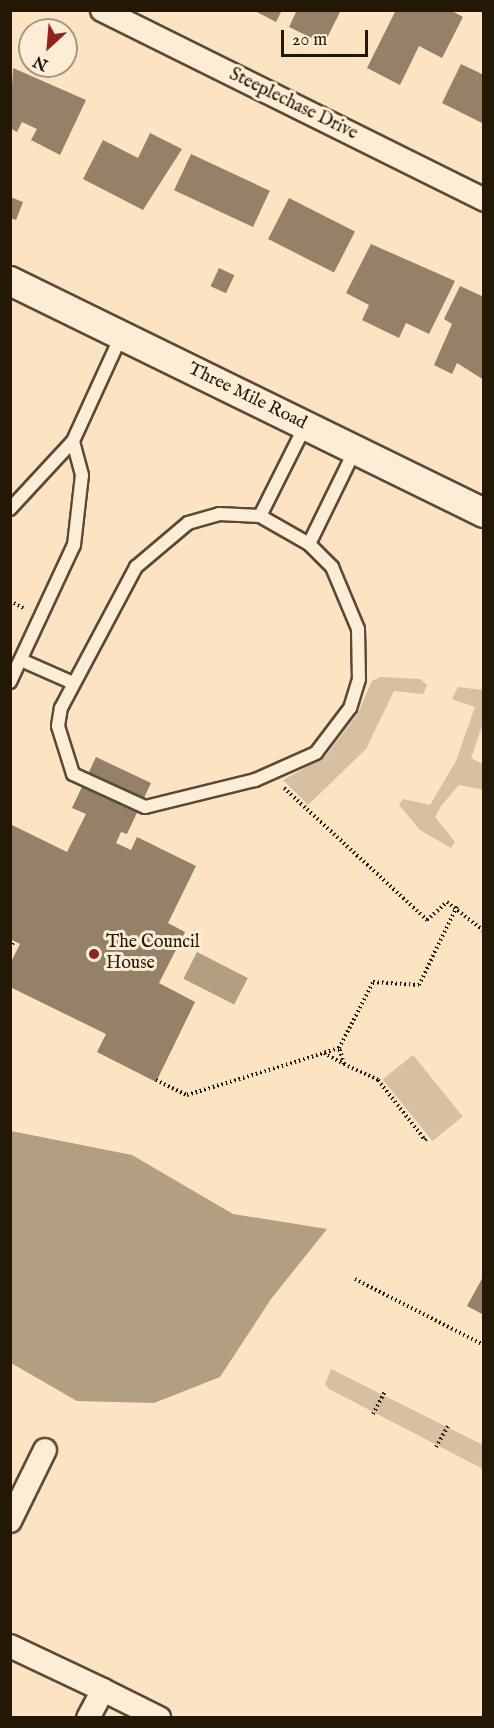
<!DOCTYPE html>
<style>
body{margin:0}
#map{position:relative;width:494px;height:1728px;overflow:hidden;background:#fce3c1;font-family:"IM FELL English",serif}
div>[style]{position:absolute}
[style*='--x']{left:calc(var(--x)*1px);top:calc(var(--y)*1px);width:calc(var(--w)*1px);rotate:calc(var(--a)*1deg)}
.green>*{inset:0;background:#d7c0a1;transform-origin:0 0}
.water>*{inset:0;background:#b29e81;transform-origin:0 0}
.building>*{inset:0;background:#948167;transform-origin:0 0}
.path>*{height:4px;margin-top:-2px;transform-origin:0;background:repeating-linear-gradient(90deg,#231706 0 1.5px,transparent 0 4.5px)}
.roads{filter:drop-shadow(2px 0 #594a35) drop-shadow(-2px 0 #594a35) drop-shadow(0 2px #594a35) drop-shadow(0 -2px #594a35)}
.service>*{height:12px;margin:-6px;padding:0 6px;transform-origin:6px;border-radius:6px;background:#fdedd7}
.minor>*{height:22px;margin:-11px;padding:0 11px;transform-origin:11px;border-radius:11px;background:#fdedd7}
.tertiary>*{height:28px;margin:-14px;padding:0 14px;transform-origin:14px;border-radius:14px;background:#fdedd7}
.dots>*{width:16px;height:16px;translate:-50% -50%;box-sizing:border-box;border:3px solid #fdedd7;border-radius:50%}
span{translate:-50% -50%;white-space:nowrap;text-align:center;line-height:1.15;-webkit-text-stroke:6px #fdedd7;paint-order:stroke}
.street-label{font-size:18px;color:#231706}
.poi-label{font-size:18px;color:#231706}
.left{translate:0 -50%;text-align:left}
.frame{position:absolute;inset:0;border:12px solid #231706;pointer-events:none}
.north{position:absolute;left:18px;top:18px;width:60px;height:60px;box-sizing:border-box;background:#fdedd7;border:2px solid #a69783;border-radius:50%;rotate:206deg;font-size:16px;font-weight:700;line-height:24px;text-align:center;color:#231706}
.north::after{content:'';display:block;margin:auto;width:21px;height:27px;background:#8f2418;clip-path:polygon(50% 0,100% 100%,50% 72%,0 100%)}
.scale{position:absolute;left:281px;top:30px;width:87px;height:27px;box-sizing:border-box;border:3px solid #231706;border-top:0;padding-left:8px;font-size:18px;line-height:21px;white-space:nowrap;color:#231706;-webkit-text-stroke:4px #fdedd7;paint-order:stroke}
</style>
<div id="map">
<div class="green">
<div style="clip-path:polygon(380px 677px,420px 679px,427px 685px,423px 694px,394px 691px,366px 749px,308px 805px,283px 780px,325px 757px,357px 715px,372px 681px)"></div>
<div style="clip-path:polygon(458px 687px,483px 690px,483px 723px,471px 758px,483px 764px,484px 790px,459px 785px,441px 806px,435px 817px,455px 842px,451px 848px,420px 830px,399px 805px,403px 799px,430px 805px,456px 761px,475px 707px,452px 699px)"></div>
<div style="left:413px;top:1055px;width:79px;height:39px;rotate:51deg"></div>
<div style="clip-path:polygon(331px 1369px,483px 1445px,483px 1469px,329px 1389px,325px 1384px)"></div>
</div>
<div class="water">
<div style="left:197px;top:952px;width:57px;height:30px;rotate:27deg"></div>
<div style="clip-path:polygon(11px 1131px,132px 1155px,233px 1214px,327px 1229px,271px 1299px,220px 1377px,154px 1403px,77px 1401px,11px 1363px)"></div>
</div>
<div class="building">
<div style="clip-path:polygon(253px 10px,282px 10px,276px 22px)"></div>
<div style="clip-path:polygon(297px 10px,341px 10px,324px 44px,289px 27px)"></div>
<div style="clip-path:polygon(396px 10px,450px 10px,463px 17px,442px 58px,419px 46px,400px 85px,367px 68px)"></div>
<div style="clip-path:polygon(461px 64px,484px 75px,482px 123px,442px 103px)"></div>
<div style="clip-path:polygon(13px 68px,86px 100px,60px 155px,31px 140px,37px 129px,22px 122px,17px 132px,10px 128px)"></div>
<div style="clip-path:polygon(150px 133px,182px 149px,143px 210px,83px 179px,103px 140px,138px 158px)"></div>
<div style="left:191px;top:154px;width:87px;height:40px;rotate:25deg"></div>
<div style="clip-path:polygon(10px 197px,23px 202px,16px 220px,10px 218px)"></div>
<div style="left:289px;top:198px;width:74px;height:46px;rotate:27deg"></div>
<div style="clip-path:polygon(371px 244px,455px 281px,429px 334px,406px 323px,399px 338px,362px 320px,369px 305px,346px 293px)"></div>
<div style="left:219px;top:268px;width:17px;height:20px;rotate:25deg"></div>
<div style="clip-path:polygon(460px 286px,484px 297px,484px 380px,457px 363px,452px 374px,434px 365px,452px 324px,444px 319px)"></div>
<div style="clip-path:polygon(96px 757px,151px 783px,127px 834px,121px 832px,116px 843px,131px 850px,137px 837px,196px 866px,168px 923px,185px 932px,159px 983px,195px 1002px,156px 1082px,97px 1052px,106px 1034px,10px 987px,10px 964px,20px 944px,10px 939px,10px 824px,67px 852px,86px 814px,72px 808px)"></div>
<div style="clip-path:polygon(484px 1275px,484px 1315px,467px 1306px)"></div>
</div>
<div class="path">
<div style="--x:10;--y:601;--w:15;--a:28"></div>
<div style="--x:284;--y:788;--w:195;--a:42.7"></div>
<div style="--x:427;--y:920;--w:27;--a:-42"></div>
<div style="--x:447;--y:902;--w:47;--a:38.1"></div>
<div style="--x:10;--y:948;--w:8;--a:-60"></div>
<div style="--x:339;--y:1048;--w:74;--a:-62.7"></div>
<div style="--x:373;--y:982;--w:46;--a:3.7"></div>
<div style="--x:419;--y:985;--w:88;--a:-64.3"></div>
<div style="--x:344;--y:1064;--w:17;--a:-107"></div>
<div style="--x:339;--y:1048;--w:16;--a:162"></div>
<div style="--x:324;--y:1053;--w:23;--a:29"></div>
<div style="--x:344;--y:1064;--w:38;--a:25"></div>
<div style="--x:378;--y:1080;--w:76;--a:51.9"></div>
<div style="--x:425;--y:1140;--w:4;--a:-45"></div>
<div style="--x:156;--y:1080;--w:34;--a:26"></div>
<div style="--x:187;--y:1095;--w:143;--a:-17"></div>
<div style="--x:355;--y:1279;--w:145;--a:27.1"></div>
<div style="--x:373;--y:1414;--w:24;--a:-62"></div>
<div style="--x:436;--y:1447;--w:24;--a:-60"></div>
</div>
<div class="roads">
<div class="service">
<div style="--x:10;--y:509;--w:93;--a:-47.2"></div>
<div style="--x:73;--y:441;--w:115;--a:-65.4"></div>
<div style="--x:219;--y:514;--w:41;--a:2.8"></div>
<div style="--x:260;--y:516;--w:56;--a:29.7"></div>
<div style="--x:309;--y:544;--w:33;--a:45"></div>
<div style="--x:332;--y:567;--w:67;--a:67.2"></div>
<div style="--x:358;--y:629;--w:50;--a:88.9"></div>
<div style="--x:359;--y:679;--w:30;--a:107"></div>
<div style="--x:350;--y:708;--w:56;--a:127.1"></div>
<div style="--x:316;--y:753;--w:67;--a:156.1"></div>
<div style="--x:255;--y:780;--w:113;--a:166.2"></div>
<div style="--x:145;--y:807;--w:79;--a:-155.4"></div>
<div style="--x:73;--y:774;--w:50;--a:-107.4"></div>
<div style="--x:58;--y:726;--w:18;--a:-81"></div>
<div style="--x:61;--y:708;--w:160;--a:-62"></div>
<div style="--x:136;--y:567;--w:68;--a:-40.2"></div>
<div style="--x:188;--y:523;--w:32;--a:-16"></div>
<div style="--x:260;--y:516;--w:101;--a:-63.4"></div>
<div style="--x:309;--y:544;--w:105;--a:-63.9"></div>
<div style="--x:21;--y:660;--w:57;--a:23.9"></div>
<div style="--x:10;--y:682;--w:151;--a:-65"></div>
<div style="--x:74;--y:545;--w:70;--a:-83.5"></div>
<div style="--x:82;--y:475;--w:35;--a:-105"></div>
</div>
<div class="minor">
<div style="--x:102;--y:10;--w:427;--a:26.4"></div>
<div style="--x:10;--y:1521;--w:79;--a:-63.8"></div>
<div style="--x:10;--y:1646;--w:103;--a:25.3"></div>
<div style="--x:103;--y:1690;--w:32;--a:118"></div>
<div style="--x:103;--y:1690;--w:63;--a:26.6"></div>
</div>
<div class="tertiary">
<div style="--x:10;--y:281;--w:528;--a:26.08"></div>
</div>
</div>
<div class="dots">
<div style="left:94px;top:954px;background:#8f2418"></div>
</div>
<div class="street-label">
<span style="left:293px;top:105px;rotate:26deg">Steeplechase Drive</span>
<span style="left:247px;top:397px;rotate:26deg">Three Mile Road</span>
</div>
<div class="poi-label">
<span class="left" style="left:106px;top:954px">The Council<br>House</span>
</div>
<div class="frame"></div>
<div class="north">N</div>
<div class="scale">20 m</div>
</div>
